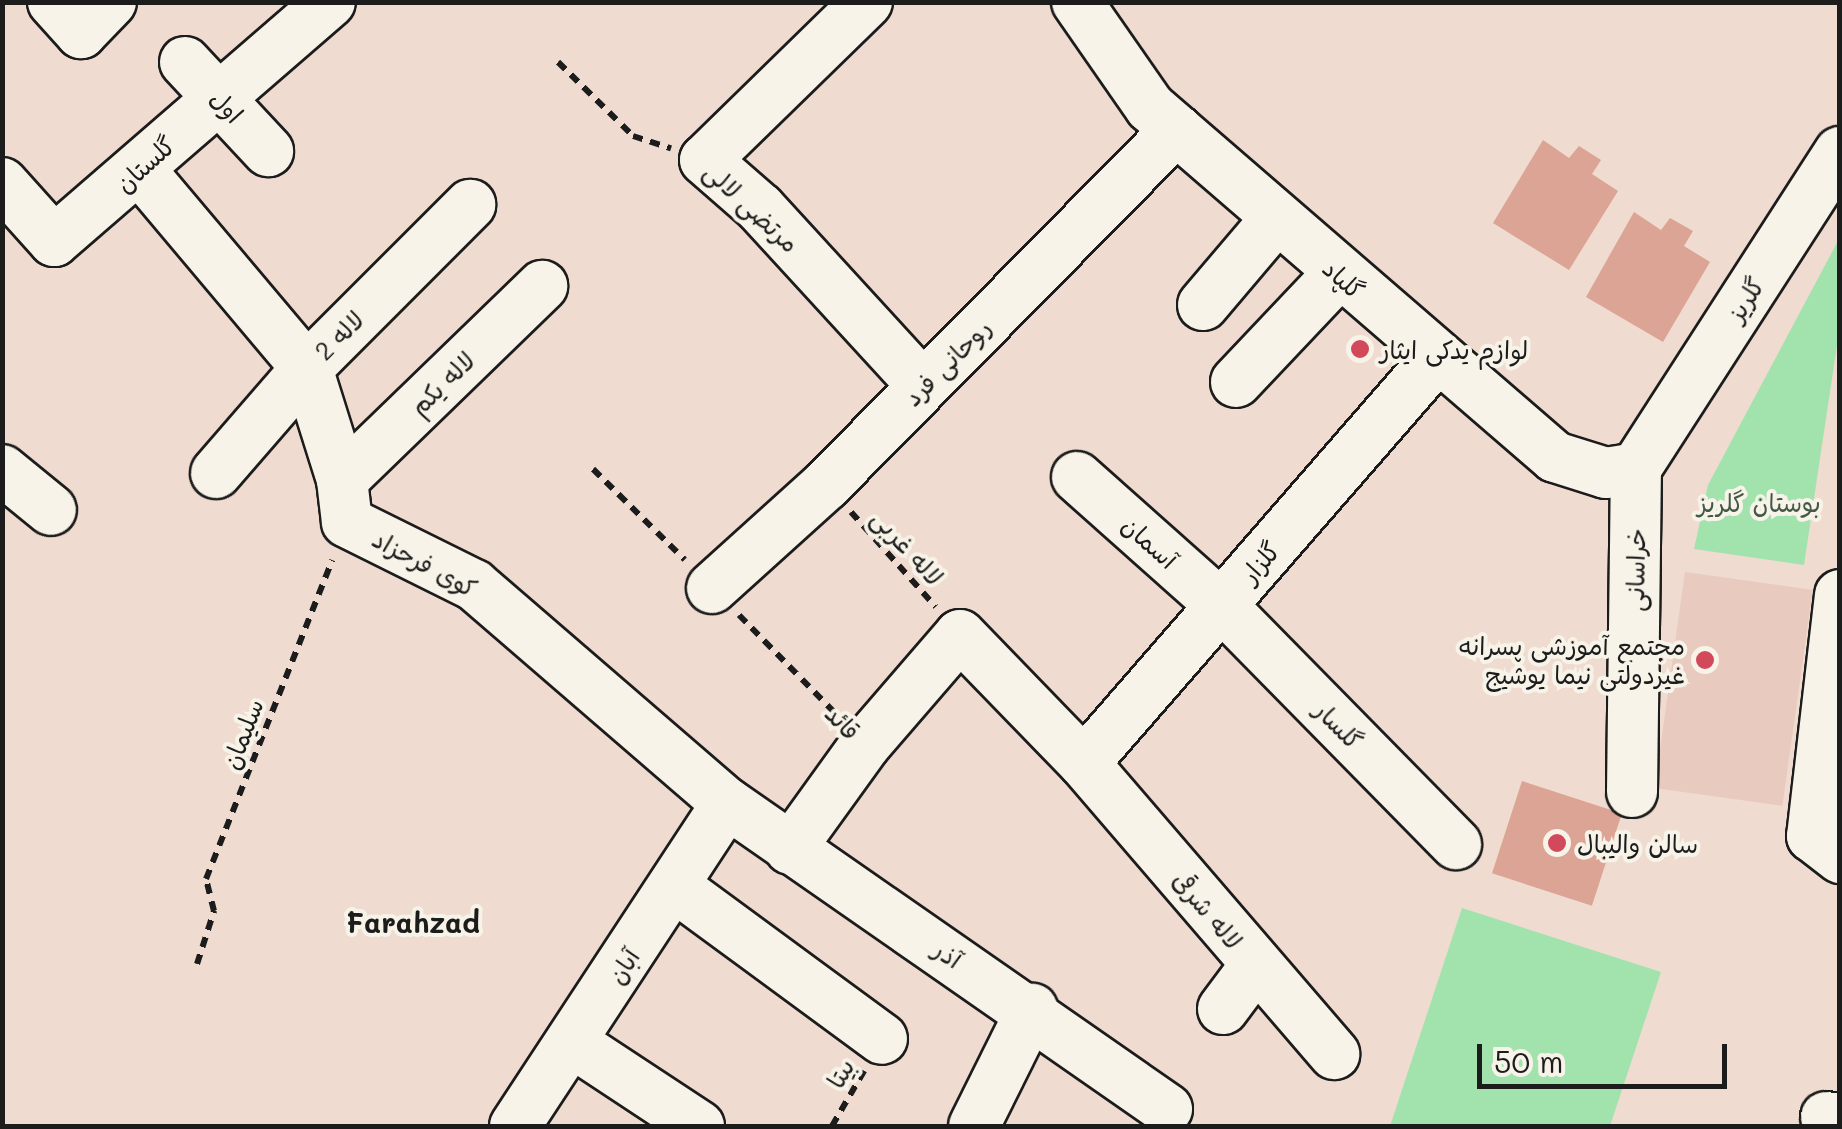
<!DOCTYPE html>
<meta charset="utf-8">
<style>
body{margin:0}
#map{position:relative;width:1842px;height:1129px;overflow:hidden;background:#efdbcf;font-family:Mali,"Playpen Sans Arabic",sans-serif}
div>[style]{position:absolute}
[style*='--x']{left:calc(var(--x)*1px);top:calc(var(--y)*1px);width:calc(var(--w)*1px);rotate:calc(var(--a)*1deg)}
.built>*{inset:0;background:#e9cabe;transform-origin:0 0}
.green>*{inset:0;background:#a2e3ad}
.building>*{inset:0;background:#dba495;transform-origin:0 0}
.path>*{height:6px;margin-top:-3px;transform-origin:0;background:repeating-linear-gradient(90deg,#1c1c1c 0 10px,transparent 0 18px)}
.roads{filter:drop-shadow(2px 0 #1c1c1c) drop-shadow(-2px 0 #1c1c1c) drop-shadow(0 2px #1c1c1c) drop-shadow(0 -2px #1c1c1c)}
.minor>*{height:50px;margin:-25px;padding:0 25px;transform-origin:25px;border-radius:25px;background:#f7f3e8}
.dots>*{width:28px;height:28px;translate:-50% -50%;box-sizing:border-box;border:5px solid #f7f3e8;border-radius:50%}
span{translate:-50% -50%;white-space:nowrap;text-align:center;line-height:1.15;-webkit-text-stroke:8px #f7f3e8;paint-order:stroke}
.street-label{font-size:25px;color:#1c1c1c}
.poi-label{font-size:25px;color:#1c1c1c}
.left{translate:0 -50%;text-align:left}
.right{translate:-100% -50%;text-align:right}
.park-label{font-size:25px;color:#445848}
.neighbourhood-label{font-size:28px;color:#1c1c1c;font-weight:700}
.frame{position:absolute;inset:0;border:5px solid #1c1c1c;pointer-events:none}
.scale{position:absolute;left:1477px;top:1044px;width:250px;height:45px;box-sizing:border-box;border:5px solid #1c1c1c;border-top:0;padding-left:12px;font-size:30px;line-height:35px;white-space:nowrap;color:#1c1c1c;-webkit-text-stroke:8px #f7f3e8;paint-order:stroke}
</style>
<div id="map">
<div class="built">
<div style="left:1685px;top:572px;width:129px;height:218px;rotate:8deg"></div>
</div>
<div class="green">
<div style="clip-path:polygon(1839px 239px,1839px 332px,1804px 565px,1694px 549px,1708px 485px)"></div>
<div style="clip-path:polygon(1462px 908px,1661px 972px,1610px 1126px,1390px 1126px)"></div>
</div>
<div class="building">
<div style="clip-path:polygon(1543px 140px,1569px 158px,1579px 146px,1601px 160px,1592px 174px,1618px 191px,1569px 270px,1493px 223px)"></div>
<div style="clip-path:polygon(1634px 212px,1661px 230px,1670px 218px,1693px 231px,1684px 246px,1710px 262px,1663px 342px,1586px 297px)"></div>
<div style="left:1522px;top:781px;width:105px;height:97px;rotate:18deg"></div>
</div>
<div class="path">
<div style="--x:558;--y:62;--w:105;--a:44.6"></div>
<div style="--x:633;--y:136;--w:40;--a:18"></div>
<div style="--x:593;--y:469;--w:129;--a:44.7"></div>
<div style="--x:851;--y:512;--w:127;--a:48.2"></div>
<div style="--x:739;--y:615;--w:143;--a:45.6"></div>
<div style="--x:197;--y:964;--w:56;--a:-72.2"></div>
<div style="--x:214;--y:911;--w:33;--a:-104"></div>
<div style="--x:206;--y:879;--w:343;--a:-68.4"></div>
<div style="--x:832;--y:1126;--w:64;--a:-59.8"></div>
</div>
<div class="roads">
<div class="minor">
<div style="--x:53;--y:2;--w:42;--a:47.9"></div>
<div style="--x:81;--y:33;--w:43;--a:-45.9"></div>
<div style="--x:867;--y:2;--w:226;--a:135.7"></div>
<div style="--x:705;--y:160;--w:73;--a:41.1"></div>
<div style="--x:760;--y:208;--w:241;--a:47.5"></div>
<div style="--x:1077;--y:2;--w:128;--a:55.2"></div>
<div style="--x:1150;--y:107;--w:535;--a:40.83"></div>
<div style="--x:1555;--y:457;--w:53;--a:17.4"></div>
<div style="--x:1606;--y:473;--w:30;--a:-9"></div>
<div style="--x:1636;--y:468;--w:376;--a:-57.2"></div>
<div style="--x:185;--y:62;--w:122;--a:47"></div>
<div style="--x:140;--y:170;--w:259;--a:49.9"></div>
<div style="--x:307;--y:368;--w:117;--a:72.6"></div>
<div style="--x:342;--y:480;--w:42;--a:83.2"></div>
<div style="--x:347;--y:522;--w:142;--a:26.4"></div>
<div style="--x:474;--y:585;--w:334;--a:40.8"></div>
<div style="--x:727;--y:803;--w:536;--a:34.82"></div>
<div style="--x:2;--y:183;--w:78;--a:48.1"></div>
<div style="--x:54;--y:241;--w:365;--a:-40.9"></div>
<div style="--x:1203;--y:305;--w:113;--a:-49.7"></div>
<div style="--x:1236;--y:382;--w:149;--a:-46.6"></div>
<div style="--x:2;--y:470;--w:63;--a:39.2"></div>
<div style="--x:216;--y:473;--w:139;--a:-49.1"></div>
<div style="--x:307;--y:368;--w:231;--a:-45"></div>
<div style="--x:1077;--y:477;--w:194;--a:41.7"></div>
<div style="--x:1222;--y:606;--w:334;--a:45.5"></div>
<div style="--x:342;--y:480;--w:279;--a:-44.1"></div>
<div style="--x:712;--y:588;--w:154;--a:-42.1"></div>
<div style="--x:826;--y:485;--w:499;--a:-45.4"></div>
<div style="--x:1840;--y:595;--w:243;--a:96.6"></div>
<div style="--x:1812;--y:836;--w:36;--a:38"></div>
<div style="--x:1084;--y:763;--w:534;--a:-48.95"></div>
<div style="--x:1632;--y:792;--w:324;--a:-89.3"></div>
<div style="--x:790;--y:849;--w:128;--a:-54.2"></div>
<div style="--x:865;--y:745;--w:145;--a:-49.2"></div>
<div style="--x:960;--y:635;--w:178;--a:45.9"></div>
<div style="--x:1084;--y:763;--w:384;--a:49.3"></div>
<div style="--x:674;--y:886;--w:258;--a:36.3"></div>
<div style="--x:1223;--y:1009;--w:54;--a:-53.3"></div>
<div style="--x:573;--y:1043;--w:151;--a:33.4"></div>
<div style="--x:1826;--y:1117;--w:14;--a:8"></div>
<div style="--x:515;--y:1126;--w:386;--a:-56.7"></div>
<div style="--x:974;--y:1126;--w:131;--a:-63.6"></div>
</div>
</div>
<div class="dots">
<div style="left:1360px;top:349px;background:#d1495b"></div>
<div style="left:1705px;top:660px;background:#d1495b"></div>
<div style="left:1557px;top:843px;background:#d1495b"></div>
</div>
<div class="street-label">
<span style="left:227px;top:106px;rotate:47deg">اول</span>
<span style="left:145px;top:164px;rotate:-42deg">گلستان</span>
<span style="left:752px;top:207px;rotate:43deg">مرتضی لالی</span>
<span style="left:1344px;top:279px;rotate:42deg">گلپاد</span>
<span style="left:1745px;top:299px;rotate:-57deg">گلریز</span>
<span style="left:339px;top:335px;rotate:-45deg">لاله 2</span>
<span style="left:947px;top:362px;rotate:-45deg">روحانی فرد</span>
<span style="left:442px;top:383px;rotate:-44deg">لاله یکم</span>
<span style="left:1150px;top:542px;rotate:42deg">آسمان</span>
<span style="left:908px;top:547px;rotate:48deg">لاله غربی</span>
<span style="left:1260px;top:562px;rotate:-49deg">گلزار</span>
<span style="left:425px;top:563px;rotate:28deg">کوی فرحزاد</span>
<span style="left:1635px;top:570px;rotate:-89deg">خراسانی</span>
<span style="left:843px;top:722px;rotate:46deg">قائد</span>
<span style="left:1339px;top:725px;rotate:45deg">گلسار</span>
<span style="left:242px;top:734px;rotate:-69deg">سلیمان</span>
<span style="left:1208px;top:910px;rotate:50deg">لاله شرقی</span>
<span style="left:948px;top:954px;rotate:34deg">آذر</span>
<span style="left:623px;top:966px;rotate:-57deg">آبان</span>
<span style="left:840px;top:1073px;rotate:-60deg">بیتا</span>
</div>
<div class="poi-label">
<span class="left" style="left:1380px;top:349px">لوازم یدکی ایثار</span>
<span class="right" style="left:1685px;top:660px">مجتمع آموزشی پسرانه<br>غیردولتی نیما یوشیج</span>
<span class="left" style="left:1577px;top:843px">سالن والیبال</span>
</div>
<div class="park-label">
<span style="left:1759px;top:502px">بوستان گلریز</span>
</div>
<div class="neighbourhood-label">
<span style="left:413px;top:922px">Farahzad</span>
</div>
<div class="frame"></div>
<div class="scale">50 m</div>
</div>
